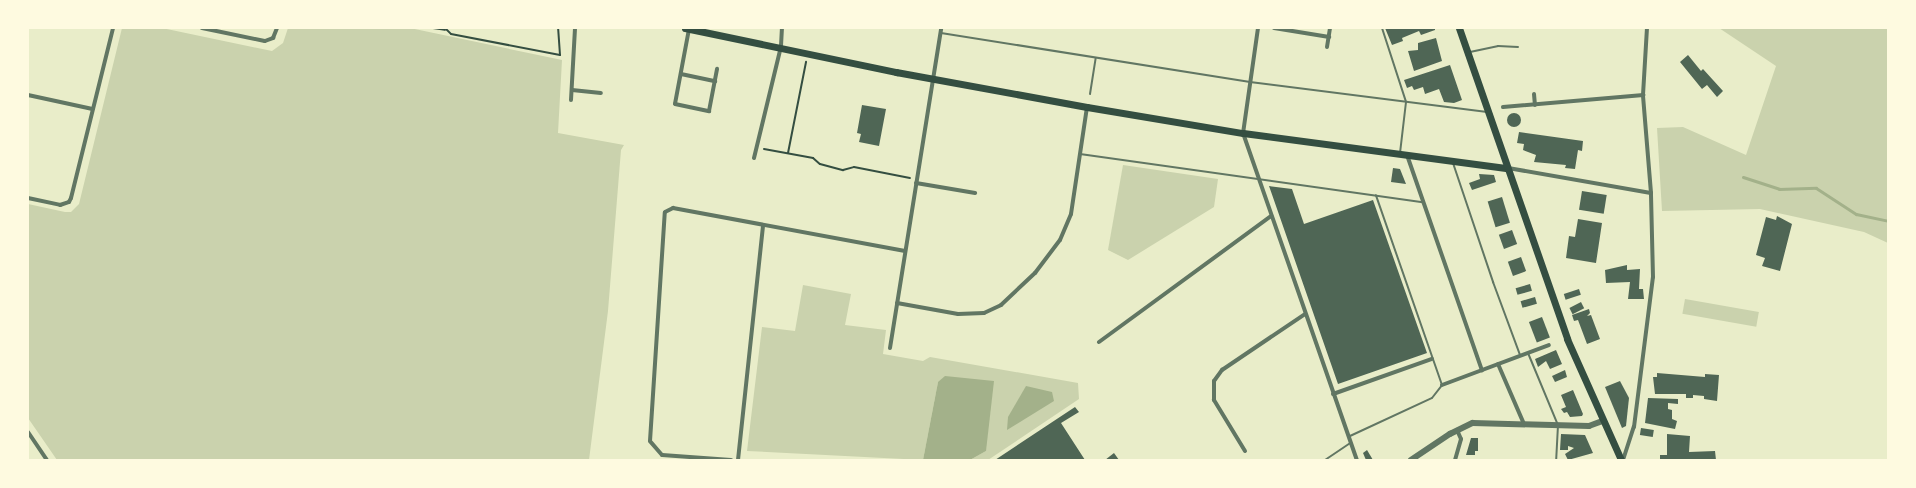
<!DOCTYPE html>
<style>
body{margin:0}
#map{position:relative;width:1916px;height:488px;overflow:hidden;background:#e9edc9;font-family:"Playfair Display",serif}
div>[style]{position:absolute}
[style*='--x']{left:calc(var(--x)*1px);top:calc(var(--y)*1px);width:calc(var(--w)*1px);rotate:calc(var(--a)*1deg)}
.green>*{inset:0;background:#cad2ad;transform-origin:0 0}
.water>*{inset:0;background:#a3b18a}
.stream>*{height:3px;margin:-1.5px;padding:0 1.5px;transform-origin:1.5px;border-radius:1.5px;background:#a3b18a}
.building>*{inset:0;background:#4f6655;transform-origin:0 0}
.round{border-radius:50%}
.path>*{height:2px;margin:-1px;padding:0 1px;transform-origin:1px;border-radius:1px;background:#344e41}
.service>*{height:2px;margin:-1px;padding:0 1px;transform-origin:1px;border-radius:1px;background:#617663}
.minor>*{height:4px;margin:-2px;padding:0 2px;transform-origin:2px;border-radius:2px;background:#617663}
.tertiary>*{height:5.5px;margin:-2.75px;padding:0 2.75px;transform-origin:2.75px;border-radius:2.75px;background:#617663}
.primary>*{height:7px;margin:-3.5px;padding:0 3.5px;transform-origin:3.5px;border-radius:3.5px;background:#344e41}
span{translate:-50% -50%;white-space:nowrap;text-align:center;line-height:1.15;-webkit-text-stroke:3px #fefae0;paint-order:stroke}
.frame{position:absolute;inset:0;border:29px solid #fefae0;pointer-events:none}
</style>
<div id="map">
<div class="green">
<div style="clip-path:polygon(122px 28px,162px 28px,272px 51px,283px 43px,288px 28px,410px 28px,562px 60px,558px 133px,624px 145px,621px 150px,608px 311px,589px 460px,57px 460px,28px 418px,28px 204px,65px 212px,71px 212px,79px 204px)"></div>
<div style="clip-path:polygon(1719px 28px,1888px 28px,1888px 243px,1864px 232px,1760px 209px,1662px 211px,1657px 128px,1683px 127px,1746px 155px,1776px 66px)"></div>
<div style="clip-path:polygon(1123px 165px,1218px 179px,1214px 207px,1128px 260px,1108px 250px)"></div>
<div style="clip-path:polygon(803px 285px,851px 294px,845px 325px,886px 330px,883px 354px,923px 361px,930px 357px,1078px 383px,1079px 399px,988px 460px,970px 460px,986px 451px,938px 382px,923px 460px,747px 451px,762px 327px,795px 331px)"></div>
<div style="left:1685px;top:299px;width:75px;height:15px;rotate:10deg"></div>
</div>
<div class="water">
<div style="clip-path:polygon(945px 376px,994px 381px,986px 451px,970px 460px,923px 460px,938px 382px)"></div>
<div style="clip-path:polygon(1026px 386px,1052px 392px,1054px 401px,1007px 430px,1008px 417px)"></div>
</div>
<div class="stream">
<div style="--x:1743;--y:177;--w:38;--a:18"></div>
<div style="--x:1779;--y:189;--w:37;--a:-2"></div>
<div style="--x:1816;--y:188;--w:48;--a:33"></div>
<div style="--x:1856;--y:214;--w:33;--a:12"></div>
</div>
<div class="building">
<div style="clip-path:polygon(1385px 28px,1435px 28px,1435px 30px,1421px 35px,1419px 31px,1402px 38px,1403px 41px,1392px 45px)"></div>
<div style="clip-path:polygon(1436px 38px,1442px 61px,1414px 71px,1408px 51px,1418px 50px,1418px 43px)"></div>
<div style="clip-path:polygon(1688px 55px,1701px 71px,1703px 69px,1723px 91px,1717px 97px,1707px 85px,1702px 89px,1680px 62px)"></div>
<div style="clip-path:polygon(1450px 65px,1462px 100px,1454px 103px,1444px 102px,1439px 89px,1425px 94px,1423px 87px,1414px 90px,1412px 86px,1407px 88px,1404px 80px)"></div>
<div style="clip-path:polygon(862px 105px,886px 109px,879px 146px,859px 142px,861px 134px,857px 133px)"></div>
<div class="round" style="left:1507px;top:113px;width:14px;height:14px"></div>
<div style="clip-path:polygon(1519px 132px,1583px 141px,1582px 151px,1578px 150px,1575px 169px,1565px 168px,1566px 165px,1534px 162px,1536px 155px,1523px 150px,1524px 144px,1517px 143px)"></div>
<div style="clip-path:polygon(1393px 168px,1400px 169px,1406px 184px,1391px 182px)"></div>
<div style="clip-path:polygon(1479px 174px,1494px 175px,1496px 182px,1472px 190px,1469px 183px,1480px 179px)"></div>
<div style="clip-path:polygon(1269px 186px,1292px 189px,1304px 224px,1373px 200px,1427px 353px,1338px 384px)"></div>
<div style="left:1582px;top:191px;width:25px;height:19px;rotate:9deg"></div>
<div style="left:1502px;top:197px;width:27px;height:15px;rotate:73deg"></div>
<div style="clip-path:polygon(1777px 216px,1792px 224px,1780px 271px,1762px 266px,1765px 258px,1756px 255px,1766px 217px,1776px 220px)"></div>
<div style="clip-path:polygon(1578px 219px,1602px 223px,1596px 263px,1566px 258px,1569px 236px,1575px 237px)"></div>
<div style="left:1512px;top:230px;width:15px;height:14px;rotate:70deg"></div>
<div style="left:1521px;top:257px;width:15px;height:14px;rotate:70deg"></div>
<div style="clip-path:polygon(1627px 265px,1627px 270px,1640px 269px,1639px 289px,1643px 289px,1644px 299px,1628px 299px,1630px 282px,1606px 283px,1605px 270px)"></div>
<div style="left:1530px;top:284px;width:7px;height:15px;rotate:74deg"></div>
<div style="left:1579px;top:289px;width:6px;height:16px;rotate:72deg"></div>
<div style="left:1535px;top:297px;width:7px;height:15px;rotate:74deg"></div>
<div style="left:1581px;top:302px;width:7px;height:13px;rotate:63deg"></div>
<div style="clip-path:polygon(1589px 309px,1590px 313px,1587px 316px,1591px 315px,1600px 339px,1587px 344px,1578px 320px,1574px 321px,1572px 315px)"></div>
<div style="left:1542px;top:317px;width:22px;height:14px;rotate:69deg"></div>
<div style="clip-path:polygon(1556px 350px,1562px 364px,1550px 369px,1546px 361px,1538px 367px,1535px 359px)"></div>
<div style="clip-path:polygon(1565px 370px,1567px 377px,1555px 382px,1552px 376px)"></div>
<div style="clip-path:polygon(1657px 373px,1705px 377px,1705px 374px,1719px 375px,1717px 401px,1704px 399px,1704px 396px,1693px 395px,1693px 398px,1686px 398px,1686px 394px,1655px 394px,1653px 377px,1657px 377px)"></div>
<div style="clip-path:polygon(1620px 381px,1629px 398px,1626px 426px,1622px 428px,1605px 387px)"></div>
<div style="clip-path:polygon(1573px 390px,1583px 414px,1582px 416px,1570px 417px,1567px 412px,1564px 413px,1561px 409px,1566px 407px,1561px 395px)"></div>
<div style="clip-path:polygon(1648px 398px,1678px 399px,1678px 404px,1668px 403px,1668px 409px,1672px 410px,1672px 419px,1677px 421px,1675px 429px,1645px 423px)"></div>
<div style="clip-path:polygon(1075px 407px,1079px 412px,1061px 423px,1085px 460px,995px 460px)"></div>
<div style="left:1641px;top:428px;width:13px;height:7px;rotate:9deg"></div>
<div style="clip-path:polygon(1561px 434px,1585px 435px,1593px 453px,1568px 460px,1565px 454px,1574px 448px,1568px 446px,1568px 450px,1560px 450px)"></div>
<div style="clip-path:polygon(1667px 434px,1690px 436px,1689px 452px,1715px 451px,1716px 460px,1660px 459px,1660px 455px,1667px 455px)"></div>
<div style="clip-path:polygon(1471px 438px,1478px 438px,1478px 451px,1475px 451px,1475px 455px,1466px 455px)"></div>
<div style="clip-path:polygon(1367px 450px,1373px 460px,1366px 460px,1363px 453px)"></div>
<div style="clip-path:polygon(1114px 453px,1119px 460px,1105px 460px)"></div>
</div>
<div class="path">
<div style="--x:433;--y:28;--w:12;--a:9"></div>
<div style="--x:445;--y:28;--w:8;--a:45"></div>
<div style="--x:451;--y:34;--w:111;--a:10.9"></div>
<div style="--x:560;--y:55;--w:27;--a:-94"></div>
<div style="--x:764;--y:149;--w:50;--a:10.4"></div>
<div style="--x:813;--y:158;--w:9;--a:41"></div>
<div style="--x:820;--y:164;--w:24;--a:15"></div>
<div style="--x:843;--y:170;--w:11;--a:-15"></div>
<div style="--x:854;--y:167;--w:57;--a:11.1"></div>
<div style="--x:788;--y:153;--w:93;--a:-78.8"></div>
</div>
<div class="service">
<div style="--x:1382;--y:28;--w:78;--a:72"></div>
<div style="--x:1406;--y:102;--w:51;--a:96.7"></div>
<div style="--x:941;--y:33;--w:313;--a:9"></div>
<div style="--x:1250;--y:82;--w:239;--a:7.2"></div>
<div style="--x:1470;--y:52;--w:29;--a:-12"></div>
<div style="--x:1498;--y:46;--w:20;--a:3"></div>
<div style="--x:1090;--y:94;--w:36;--a:-81"></div>
<div style="--x:1080;--y:154;--w:346;--a:8"></div>
<div style="--x:1453;--y:163;--w:126;--a:71.4"></div>
<div style="--x:1493;--y:282;--w:78;--a:69.7"></div>
<div style="--x:1528;--y:353;--w:78;--a:67.4"></div>
<div style="--x:1558;--y:425;--w:35;--a:93"></div>
<div style="--x:1350;--y:436;--w:90;--a:-24.9"></div>
<div style="--x:1432;--y:398;--w:16;--a:-52"></div>
<div style="--x:1442;--y:385;--w:201;--a:-109.2"></div>
<div style="--x:1325;--y:460;--w:30;--a:-34"></div>
</div>
<div class="minor">
<div style="--x:202;--y:28;--w:64;--a:11.7"></div>
<div style="--x:265;--y:41;--w:9;--a:-21"></div>
<div style="--x:273;--y:38;--w:11;--a:-68"></div>
<div style="--x:1258;--y:28;--w:106;--a:98.1"></div>
<div style="--x:1243;--y:133;--w:346;--a:70.8"></div>
<div style="--x:1274;--y:28;--w:56;--a:9.3"></div>
<div style="--x:689;--y:29;--w:76;--a:100.6"></div>
<div style="--x:675;--y:104;--w:35;--a:12"></div>
<div style="--x:709;--y:111;--w:43;--a:-79.2"></div>
<div style="--x:1327;--y:47;--w:19;--a:-81"></div>
<div style="--x:681;--y:74;--w:35;--a:12"></div>
<div style="--x:572;--y:90;--w:29;--a:6"></div>
<div style="--x:1534;--y:94;--w:11;--a:85"></div>
<div style="--x:28;--y:95;--w:66;--a:12.2"></div>
<div style="--x:571;--y:100;--w:72;--a:-86.8"></div>
<div style="--x:1503;--y:107;--w:141;--a:-4.9"></div>
<div style="--x:1407;--y:155;--w:228;--a:70.8"></div>
<div style="--x:754;--y:158;--w:115;--a:-76.4"></div>
<div style="--x:781;--y:46;--w:18;--a:-87"></div>
<div style="--x:1508;--y:168;--w:145;--a:9.9"></div>
<div style="--x:916;--y:183;--w:60;--a:9.6"></div>
<div style="--x:28;--y:198;--w:33;--a:12"></div>
<div style="--x:60;--y:205;--w:9;--a:-18"></div>
<div style="--x:69;--y:202;--w:4;--a:-63"></div>
<div style="--x:71;--y:198;--w:175;--a:-76.1"></div>
<div style="--x:897;--y:303;--w:62;--a:10.2"></div>
<div style="--x:958;--y:314;--w:26;--a:-2"></div>
<div style="--x:984;--y:313;--w:19;--a:-25"></div>
<div style="--x:1001;--y:305;--w:47;--a:-43.3"></div>
<div style="--x:1035;--y:273;--w:41;--a:-52.9"></div>
<div style="--x:1060;--y:240;--w:28;--a:-67"></div>
<div style="--x:1071;--y:214;--w:108;--a:-81.5"></div>
<div style="--x:1099;--y:342;--w:213;--a:-36.2"></div>
<div style="--x:890;--y:348;--w:324;--a:-80.9"></div>
<div style="--x:1498;--y:364;--w:65;--a:66.6"></div>
<div style="--x:1442;--y:385;--w:114;--a:-20.5"></div>
<div style="--x:1333;--y:394;--w:105;--a:-19.5"></div>
<div style="--x:28;--y:432;--w:34;--a:56"></div>
<div style="--x:1245;--y:451;--w:60;--a:-121.3"></div>
<div style="--x:1214;--y:400;--w:19;--a:-90"></div>
<div style="--x:1214;--y:381;--w:14;--a:-54"></div>
<div style="--x:1222;--y:370;--w:100;--a:-34"></div>
<div style="--x:731;--y:460;--w:69;--a:-175.9"></div>
<div style="--x:662;--y:455;--w:18;--a:-131"></div>
<div style="--x:650;--y:441;--w:229;--a:-86.3"></div>
<div style="--x:665;--y:212;--w:9;--a:-27"></div>
<div style="--x:673;--y:208;--w:236;--a:10.5"></div>
<div style="--x:738;--y:460;--w:235;--a:-83.9"></div>
<div style="--x:1455;--y:460;--w:22;--a:-74"></div>
<div style="--x:1461;--y:439;--w:10;--a:-114"></div>
<div style="--x:1623;--y:460;--w:35;--a:-72"></div>
<div style="--x:1634;--y:427;--w:151;--a:-82.8"></div>
<div style="--x:1653;--y:277;--w:84;--a:-91.4"></div>
<div style="--x:1651;--y:193;--w:98;--a:-94.7"></div>
<div style="--x:1643;--y:95;--w:67;--a:-86.6"></div>
</div>
<div class="tertiary">
<div style="--x:1411;--y:460;--w:47;--a:-33.7"></div>
<div style="--x:1450;--y:434;--w:25;--a:-26"></div>
<div style="--x:1473;--y:423;--w:116;--a:1.5"></div>
<div style="--x:1589;--y:426;--w:15;--a:-20"></div>
</div>
<div class="primary">
<div style="--x:685;--y:28;--w:216;--a:11.8"></div>
<div style="--x:896;--y:72;--w:194;--a:10.4"></div>
<div style="--x:1087;--y:107;--w:158;--a:9.5"></div>
<div style="--x:1243;--y:133;--w:265;--a:7.6"></div>
<div style="--x:1459;--y:28;--w:329;--a:70.8"></div>
<div style="--x:1567;--y:339;--w:133;--a:65.9"></div>
</div>
<div class="frame"></div>
</div>
